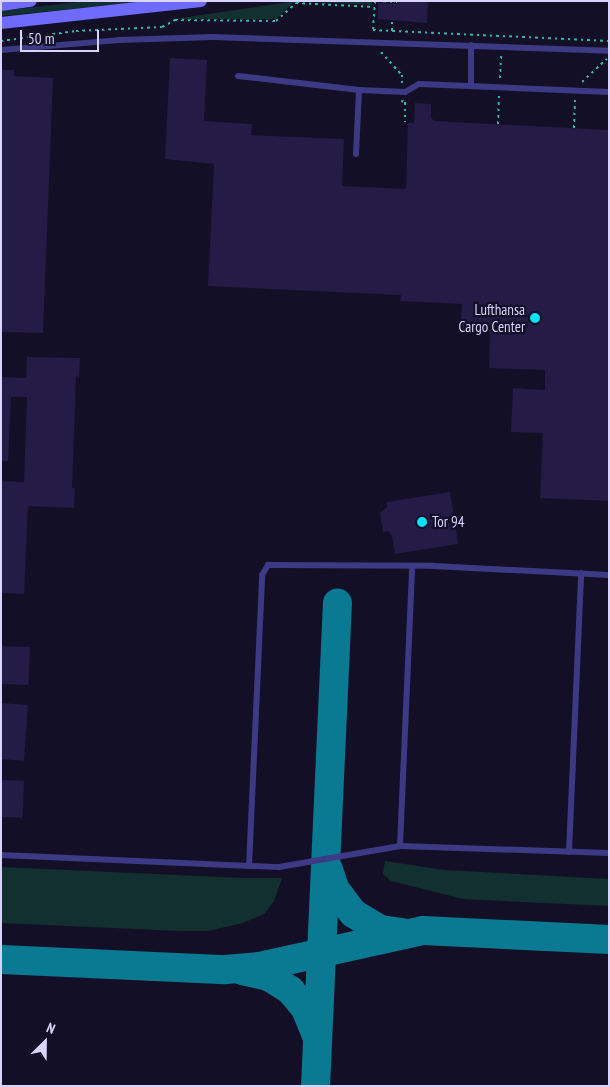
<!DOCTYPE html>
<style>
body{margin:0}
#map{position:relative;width:610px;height:1087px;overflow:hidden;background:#130f26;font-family:"PT Sans Narrow",sans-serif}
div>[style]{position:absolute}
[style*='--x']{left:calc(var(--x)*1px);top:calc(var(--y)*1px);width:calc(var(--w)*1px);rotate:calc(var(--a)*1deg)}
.green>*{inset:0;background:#12302f}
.taxiway>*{height:29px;margin:-14.5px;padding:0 14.5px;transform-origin:14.5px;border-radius:14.5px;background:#0a7a92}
.building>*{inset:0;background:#241b47;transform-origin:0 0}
.path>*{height:2px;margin-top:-1px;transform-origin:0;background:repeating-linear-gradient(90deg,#2fb8b0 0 2.5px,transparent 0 6.5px)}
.lane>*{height:6px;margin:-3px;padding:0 3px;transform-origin:3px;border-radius:3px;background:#3d3a85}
.secondary>*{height:12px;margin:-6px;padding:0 6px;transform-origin:6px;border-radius:6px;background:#6f6bff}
.dots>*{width:14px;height:14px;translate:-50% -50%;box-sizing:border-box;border:2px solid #130f26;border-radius:50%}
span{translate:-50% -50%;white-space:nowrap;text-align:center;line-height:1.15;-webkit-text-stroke:4.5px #130f26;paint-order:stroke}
.poi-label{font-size:15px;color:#d9d4ff}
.right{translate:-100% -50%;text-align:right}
.left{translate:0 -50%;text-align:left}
.frame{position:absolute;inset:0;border:2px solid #d9d4ff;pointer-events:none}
.north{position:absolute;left:20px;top:1017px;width:50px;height:50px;-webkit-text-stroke:4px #130f26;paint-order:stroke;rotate:23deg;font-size:14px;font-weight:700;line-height:20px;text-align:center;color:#d9d4ff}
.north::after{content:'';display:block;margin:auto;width:18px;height:22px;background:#d9d4ff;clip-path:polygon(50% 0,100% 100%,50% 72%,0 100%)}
.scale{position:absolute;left:20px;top:30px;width:79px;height:22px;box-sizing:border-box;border:2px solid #d9d4ff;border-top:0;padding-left:6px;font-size:15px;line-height:18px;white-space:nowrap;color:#d9d4ff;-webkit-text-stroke:4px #130f26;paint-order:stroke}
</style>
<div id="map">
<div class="green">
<div style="clip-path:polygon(87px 1px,149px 1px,1px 16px,1px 11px)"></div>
<div style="clip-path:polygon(295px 1px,276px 19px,174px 19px,296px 1px,372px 1px,372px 5px)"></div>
<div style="clip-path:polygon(385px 861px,444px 870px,609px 879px,609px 906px,463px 899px,391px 881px,383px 874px)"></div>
<div style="clip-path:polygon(1px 867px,243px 878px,282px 878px,274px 901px,264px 914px,243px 923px,208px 931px,180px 931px,1px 923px)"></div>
</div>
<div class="taxiway">
<div style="--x:328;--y:869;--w:20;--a:72"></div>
<div style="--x:334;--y:888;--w:31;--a:53"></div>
<div style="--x:353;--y:913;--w:31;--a:31"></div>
<div style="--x:380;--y:929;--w:22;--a:8"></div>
<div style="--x:1;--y:959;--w:224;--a:2.6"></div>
<div style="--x:225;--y:969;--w:34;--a:-5"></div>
<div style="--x:259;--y:966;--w:168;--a:-12.4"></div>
<div style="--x:423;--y:930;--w:186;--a:2.8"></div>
<div style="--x:242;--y:970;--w:27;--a:13"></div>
<div style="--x:268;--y:976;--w:26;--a:32"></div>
<div style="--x:290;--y:990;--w:23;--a:50"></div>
<div style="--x:305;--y:1008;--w:29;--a:68"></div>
<div style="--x:315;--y:1086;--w:484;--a:-87.4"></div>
</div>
<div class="building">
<div style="clip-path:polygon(397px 1px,428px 2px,427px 23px,378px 19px,378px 3px,397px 4px)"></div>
<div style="clip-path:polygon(170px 58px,207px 60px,204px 121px,252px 124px,251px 135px,344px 139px,342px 186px,406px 189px,408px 123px,414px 123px,415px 103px,431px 104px,431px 118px,435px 121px,609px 130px,609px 501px,540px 498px,543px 433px,511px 432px,513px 388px,545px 390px,545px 370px,489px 368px,490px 333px,460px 332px,462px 304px,400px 301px,401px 295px,208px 286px,214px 164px,165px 159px)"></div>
<div style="clip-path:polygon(1px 70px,14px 70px,14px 76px,53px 78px,43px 333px,1px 332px)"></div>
<div style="clip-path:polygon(27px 357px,80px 358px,79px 377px,76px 376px,72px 488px,75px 488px,74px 508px,28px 506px,24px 594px,1px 593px,1px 481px,24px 482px,27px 397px,11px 397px,8px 461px,1px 461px,1px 377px,26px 378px)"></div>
<div style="clip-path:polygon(450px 492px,458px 544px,395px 554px,392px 536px,388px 531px,383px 532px,380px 513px,387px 507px,387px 502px)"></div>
<div style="left:1px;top:646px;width:29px;height:38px;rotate:2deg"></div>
<div style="left:1px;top:703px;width:27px;height:56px;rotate:4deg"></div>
<div style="left:1px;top:780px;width:23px;height:37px;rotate:2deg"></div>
</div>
<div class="path">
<div style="--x:375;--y:1;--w:29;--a:94"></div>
<div style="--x:373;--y:30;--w:236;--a:2.7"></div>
<div style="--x:377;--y:1;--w:20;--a:3"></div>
<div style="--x:392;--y:31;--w:11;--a:-90"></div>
<div style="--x:1;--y:41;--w:76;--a:-7.6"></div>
<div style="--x:76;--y:31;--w:86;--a:-2.7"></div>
<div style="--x:162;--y:27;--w:15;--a:-28"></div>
<div style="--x:175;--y:20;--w:101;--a:0.6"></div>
<div style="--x:276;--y:21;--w:27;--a:-42"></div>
<div style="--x:296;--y:3;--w:78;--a:2.9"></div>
<div style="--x:381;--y:52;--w:31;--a:48"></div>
<div style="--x:402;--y:75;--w:8;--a:90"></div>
<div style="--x:500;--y:78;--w:22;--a:-87"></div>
<div style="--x:582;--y:82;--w:34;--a:-43"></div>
<div style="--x:401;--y:101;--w:4;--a:14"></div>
<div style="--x:405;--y:102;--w:20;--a:90"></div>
<div style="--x:498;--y:124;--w:28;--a:-88"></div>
<div style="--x:574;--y:128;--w:30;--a:-88"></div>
</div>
<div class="lane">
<div style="--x:471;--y:45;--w:41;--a:90"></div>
<div style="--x:1;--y:50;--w:118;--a:-4.8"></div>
<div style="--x:119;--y:40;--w:94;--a:-1.8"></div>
<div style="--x:213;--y:37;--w:396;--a:2"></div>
<div style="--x:238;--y:76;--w:122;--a:6.6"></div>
<div style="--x:359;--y:90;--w:64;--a:92.7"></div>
<div style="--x:359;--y:90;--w:46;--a:2.5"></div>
<div style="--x:405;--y:92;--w:16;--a:-30"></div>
<div style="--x:419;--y:84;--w:190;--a:2.4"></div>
<div style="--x:400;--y:846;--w:280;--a:-87.5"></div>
<div style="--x:569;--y:852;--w:279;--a:-87.5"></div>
<div style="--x:1;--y:855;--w:278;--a:2.5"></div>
<div style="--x:279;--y:867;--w:123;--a:-9.8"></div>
<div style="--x:400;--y:846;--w:209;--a:1.9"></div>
<div style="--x:249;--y:866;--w:291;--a:-87.4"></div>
<div style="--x:262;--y:575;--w:12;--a:-59"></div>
<div style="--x:268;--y:565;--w:165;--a:0.3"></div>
<div style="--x:433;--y:566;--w:176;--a:2.9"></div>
</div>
<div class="secondary">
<div style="--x:1;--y:5;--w:30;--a:-8"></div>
<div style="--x:1;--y:23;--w:201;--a:-6.3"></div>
</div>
<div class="dots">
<div style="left:535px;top:318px;background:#00e5ff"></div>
<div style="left:422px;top:522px;background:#00e5ff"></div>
</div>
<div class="poi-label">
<span class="right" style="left:525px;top:318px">Lufthansa<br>Cargo Center</span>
<span class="left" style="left:432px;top:522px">Tor 94</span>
</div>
<div class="frame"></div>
<div class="north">N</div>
<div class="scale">50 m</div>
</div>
